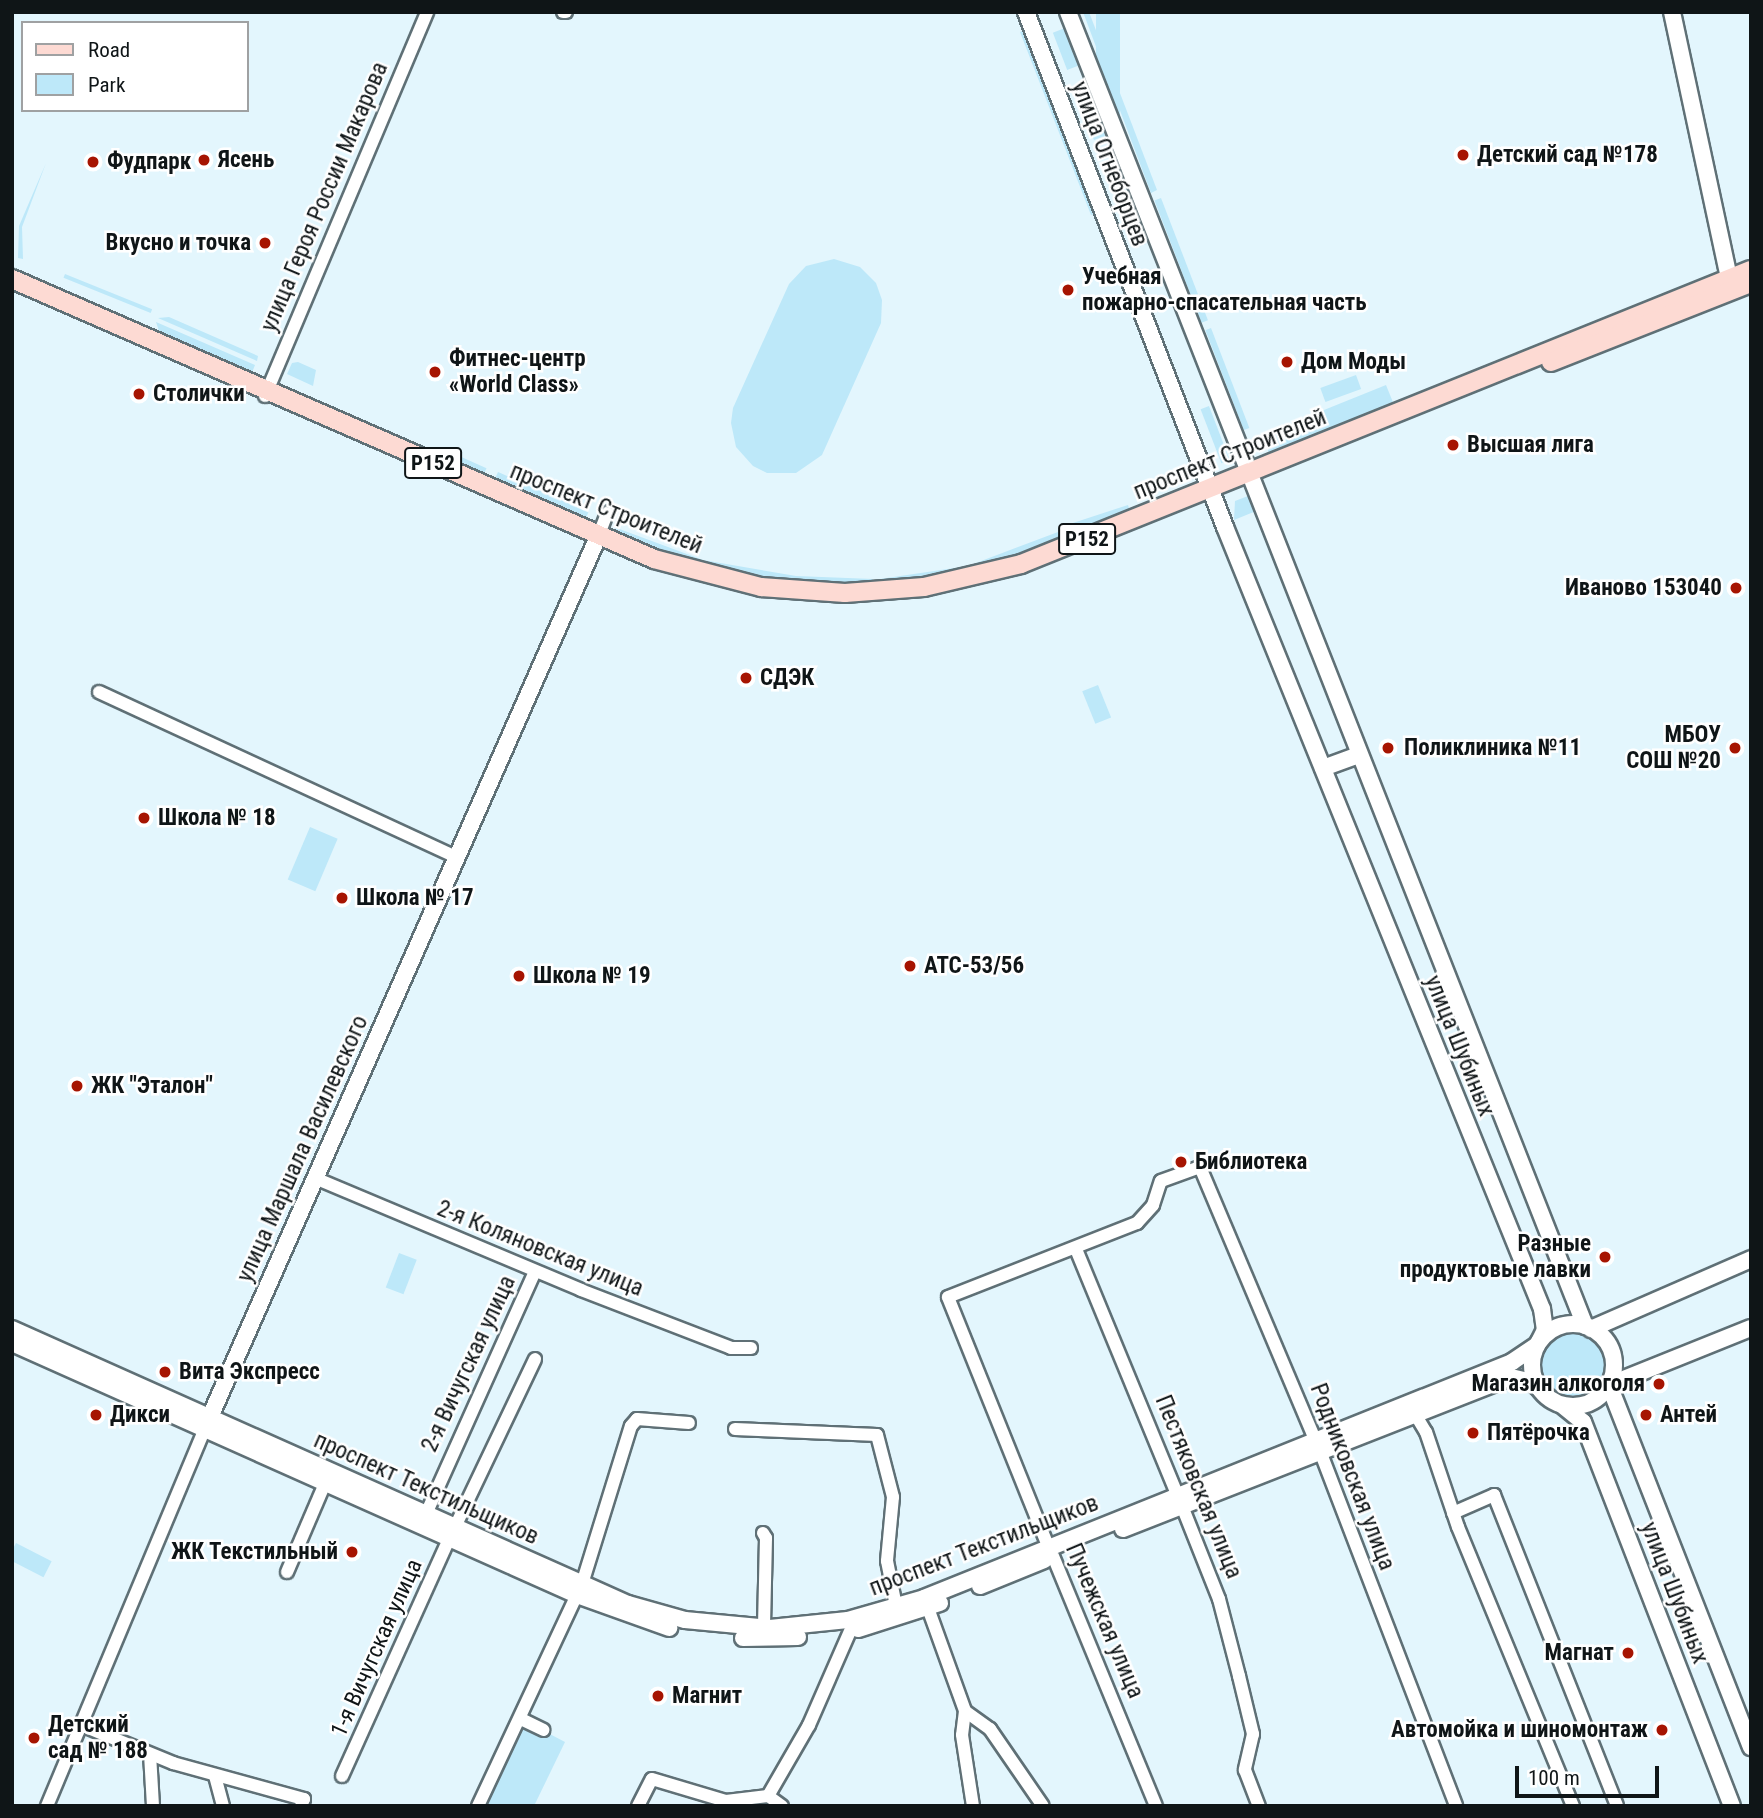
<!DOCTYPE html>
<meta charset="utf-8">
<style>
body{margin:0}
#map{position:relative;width:1763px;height:1818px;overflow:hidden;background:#e3f6fd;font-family:"Roboto Condensed",sans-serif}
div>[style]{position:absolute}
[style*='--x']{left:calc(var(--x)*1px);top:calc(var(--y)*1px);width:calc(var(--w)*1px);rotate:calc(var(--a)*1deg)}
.green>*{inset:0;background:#bde8f9;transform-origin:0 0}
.round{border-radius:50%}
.roads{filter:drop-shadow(2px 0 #5f7076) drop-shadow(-2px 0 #5f7076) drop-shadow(0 2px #5f7076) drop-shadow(0 -2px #5f7076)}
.street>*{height:12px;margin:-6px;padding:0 6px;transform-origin:6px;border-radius:6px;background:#fff}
.secondary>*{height:16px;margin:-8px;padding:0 8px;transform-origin:8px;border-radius:8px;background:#fff}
.secondary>.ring{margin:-8px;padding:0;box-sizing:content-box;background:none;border:16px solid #fff;border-radius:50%}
.primary>*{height:18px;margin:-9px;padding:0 9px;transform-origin:9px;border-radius:9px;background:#fddad3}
.dots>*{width:19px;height:19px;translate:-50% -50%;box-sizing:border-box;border:4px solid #fff;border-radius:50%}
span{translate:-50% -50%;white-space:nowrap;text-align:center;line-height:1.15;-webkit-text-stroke:5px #fff;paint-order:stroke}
.shield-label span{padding:2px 5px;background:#fff;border:2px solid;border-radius:5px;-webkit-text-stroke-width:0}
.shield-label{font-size:21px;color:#0f1517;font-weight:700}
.poi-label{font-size:23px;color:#0f1517;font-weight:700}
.left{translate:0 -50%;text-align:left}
.right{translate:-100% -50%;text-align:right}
.street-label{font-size:23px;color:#0f1517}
.frame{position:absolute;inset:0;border:14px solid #0f1517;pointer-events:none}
.legend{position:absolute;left:21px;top:21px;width:228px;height:91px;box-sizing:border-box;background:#fff;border:2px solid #9fa1a2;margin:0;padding:9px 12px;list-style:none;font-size:21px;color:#0f1517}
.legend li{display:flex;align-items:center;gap:14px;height:35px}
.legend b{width:35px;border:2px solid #9fa1a2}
.scale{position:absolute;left:1515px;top:1766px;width:144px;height:32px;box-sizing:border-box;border:4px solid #0f1517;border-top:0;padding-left:9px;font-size:21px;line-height:24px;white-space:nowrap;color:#0f1517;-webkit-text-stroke:5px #fff;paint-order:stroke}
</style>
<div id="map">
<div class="green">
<div style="clip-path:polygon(1083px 12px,1089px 12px,1157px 190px,1151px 193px)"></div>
<div style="left:1096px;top:12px;width:24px;height:107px"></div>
<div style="left:1065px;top:28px;width:40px;height:13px;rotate:69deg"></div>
<div style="clip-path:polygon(1025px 30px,1097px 213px,1091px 215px,1020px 32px)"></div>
<div style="left:1093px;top:104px;width:34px;height:12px;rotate:69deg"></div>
<div style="clip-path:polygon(46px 163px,22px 227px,23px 259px,18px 258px,19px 226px)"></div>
<div style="left:1116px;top:164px;width:29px;height:12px;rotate:70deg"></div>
<div style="left:1161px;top:198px;width:131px;height:7px;rotate:69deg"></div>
<div style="left:1136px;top:217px;width:29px;height:12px;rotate:70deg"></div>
<div style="clip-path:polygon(834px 259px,860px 267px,876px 283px,882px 300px,881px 323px,822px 455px,796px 473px,767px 473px,753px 466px,736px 447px,731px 423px,733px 408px,789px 284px,806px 266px)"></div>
<div style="left:65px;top:274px;width:94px;height:4px;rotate:22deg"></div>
<div style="clip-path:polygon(1133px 294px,1200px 473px,1194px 475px,1126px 297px)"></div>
<div style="clip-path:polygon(169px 317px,258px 356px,257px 361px,158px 318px)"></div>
<div style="clip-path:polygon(156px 322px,255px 365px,251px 375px,160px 334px)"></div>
<div style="left:1211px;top:328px;width:107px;height:6px;rotate:69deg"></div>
<div style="clip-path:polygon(298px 362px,316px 370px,313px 386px,287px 374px,292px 363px)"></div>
<div style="left:1356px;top:375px;width:15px;height:38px;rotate:70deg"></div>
<div style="left:1386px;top:385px;width:27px;height:134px;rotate:68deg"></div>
<div style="left:1209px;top:406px;width:58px;height:9px;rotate:69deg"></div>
<div style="left:439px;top:447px;width:52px;height:10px;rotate:24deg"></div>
<div style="left:498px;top:472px;width:99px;height:11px;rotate:24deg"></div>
<div style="clip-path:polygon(1248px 496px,1255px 498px,1261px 509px,1234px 520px,1235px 501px)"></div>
<div style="left:1128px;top:505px;width:9px;height:62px;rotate:72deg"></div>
<div style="clip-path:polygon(614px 527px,703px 560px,796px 576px,873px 579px,874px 587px,790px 584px,701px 567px,619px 537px)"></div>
<div style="clip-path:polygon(1058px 532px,1061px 539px,975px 572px,881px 586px,880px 579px,968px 566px)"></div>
<div style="left:1098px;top:685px;width:35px;height:17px;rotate:68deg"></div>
<div style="left:310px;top:827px;width:30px;height:57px;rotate:23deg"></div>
<div style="left:399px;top:1253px;width:19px;height:37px;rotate:21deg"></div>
<div class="round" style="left:1540px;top:1332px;width:66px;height:66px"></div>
<div style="left:16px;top:1543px;width:40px;height:18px;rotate:27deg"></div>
<div style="clip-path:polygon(521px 1719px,565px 1742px,534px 1806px,478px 1806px)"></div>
</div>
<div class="roads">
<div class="street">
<div style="--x:563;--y:12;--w:3;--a:0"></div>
<div style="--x:265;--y:396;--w:417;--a:-67.1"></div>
<div style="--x:598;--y:537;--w:26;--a:-69"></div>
<div style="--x:99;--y:692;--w:393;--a:24.8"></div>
<div style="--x:315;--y:1178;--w:289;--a:22.8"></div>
<div style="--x:581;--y:1290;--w:161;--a:21.1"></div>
<div style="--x:731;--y:1348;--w:20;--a:0"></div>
<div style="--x:1076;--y:1249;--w:267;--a:67.6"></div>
<div style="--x:1415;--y:1414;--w:21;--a:59"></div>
<div style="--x:1426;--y:1432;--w:100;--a:71.4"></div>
<div style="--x:1458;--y:1527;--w:302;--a:67.6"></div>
<div style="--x:735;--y:1429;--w:142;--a:2.4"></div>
<div style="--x:877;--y:1435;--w:64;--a:75.5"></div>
<div style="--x:893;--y:1497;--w:64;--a:95.4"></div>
<div style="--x:887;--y:1561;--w:46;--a:78.7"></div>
<div style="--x:1320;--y:1451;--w:380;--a:69"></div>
<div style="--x:1182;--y:1506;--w:100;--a:68.3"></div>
<div style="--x:1219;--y:1599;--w:80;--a:75.4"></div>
<div style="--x:1239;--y:1676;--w:60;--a:76.4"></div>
<div style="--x:1253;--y:1734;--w:37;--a:103"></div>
<div style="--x:1245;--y:1770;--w:39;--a:69"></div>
<div style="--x:1453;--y:1513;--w:45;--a:-23.7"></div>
<div style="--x:1494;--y:1495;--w:334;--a:68.4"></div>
<div style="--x:426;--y:1514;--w:266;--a:-65.8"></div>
<div style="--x:455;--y:1527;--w:186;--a:-64.5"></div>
<div style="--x:763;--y:1533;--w:6;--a:59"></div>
<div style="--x:766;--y:1538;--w:89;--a:91.3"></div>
<div style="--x:1048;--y:1546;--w:268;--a:-111.9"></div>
<div style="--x:948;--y:1297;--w:203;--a:-21.4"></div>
<div style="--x:1137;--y:1223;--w:24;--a:-48"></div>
<div style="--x:1153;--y:1205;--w:25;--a:-72"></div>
<div style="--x:1161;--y:1181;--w:41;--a:-19.7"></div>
<div style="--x:1200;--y:1167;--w:298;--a:67.1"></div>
<div style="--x:1053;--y:1556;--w:270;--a:67.6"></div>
<div style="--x:287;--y:1572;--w:99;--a:-66.8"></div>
<div style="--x:582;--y:1584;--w:165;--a:-72.8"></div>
<div style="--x:631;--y:1426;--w:9;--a:-49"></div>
<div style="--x:637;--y:1419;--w:52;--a:4.4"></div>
<div style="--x:928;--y:1608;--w:109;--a:70.2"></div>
<div style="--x:965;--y:1711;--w:24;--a:97"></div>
<div style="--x:962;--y:1735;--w:72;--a:81.2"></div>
<div style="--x:965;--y:1711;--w:31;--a:36"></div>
<div style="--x:990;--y:1729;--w:93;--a:55.5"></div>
<div style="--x:521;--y:1719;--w:25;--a:26"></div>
<div style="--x:81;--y:1725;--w:100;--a:22.4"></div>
<div style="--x:173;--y:1763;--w:136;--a:15.4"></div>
<div style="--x:304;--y:1799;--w:8;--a:113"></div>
<div style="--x:150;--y:1754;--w:52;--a:86.7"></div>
<div style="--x:215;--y:1776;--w:31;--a:75"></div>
<div style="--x:342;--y:1776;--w:262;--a:-65.7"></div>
<div style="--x:47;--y:1806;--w:410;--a:-67.3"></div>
<div style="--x:478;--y:1806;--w:233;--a:-64.9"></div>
<div style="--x:638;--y:1806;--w:30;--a:-63"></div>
<div style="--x:652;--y:1779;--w:77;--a:16.6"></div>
<div style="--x:726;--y:1801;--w:42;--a:-6.8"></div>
<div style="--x:782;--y:1806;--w:17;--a:-144"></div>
<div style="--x:768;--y:1796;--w:82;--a:-60"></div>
<div style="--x:809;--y:1725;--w:103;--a:-66.4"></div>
</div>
<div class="secondary">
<div style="--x:1026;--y:12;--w:552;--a:68.87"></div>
<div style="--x:1225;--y:527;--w:844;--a:67.93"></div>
<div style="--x:1542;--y:1309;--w:21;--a:82"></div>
<div style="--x:1545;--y:1330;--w:13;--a:117"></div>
<div style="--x:1068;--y:12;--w:1412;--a:68.52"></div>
<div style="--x:1672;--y:12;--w:285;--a:77.9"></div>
<div style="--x:1323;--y:768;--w:37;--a:-20"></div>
<div class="ring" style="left:1532px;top:1324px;width:66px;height:66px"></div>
<div style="--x:12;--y:1329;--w:675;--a:24.06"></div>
<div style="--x:628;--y:1604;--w:59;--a:15.7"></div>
<div style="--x:685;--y:1620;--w:85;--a:5.4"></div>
<div style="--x:770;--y:1628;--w:78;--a:-5.9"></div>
<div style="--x:848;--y:1620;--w:79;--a:-16.1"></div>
<div style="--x:924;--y:1598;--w:634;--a:-21.87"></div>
<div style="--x:1512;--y:1362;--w:30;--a:-34"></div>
<div style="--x:1591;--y:1329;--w:175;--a:-23.6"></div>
<div style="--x:12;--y:1343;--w:619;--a:24.04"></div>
<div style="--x:577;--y:1595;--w:98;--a:19.7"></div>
<div style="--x:1609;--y:1385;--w:389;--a:68.6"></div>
<div style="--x:1609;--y:1385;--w:153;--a:-21.9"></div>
<div style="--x:1562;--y:1405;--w:27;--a:39"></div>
<div style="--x:1583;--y:1422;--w:412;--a:68.8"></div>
<div style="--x:206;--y:1426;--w:972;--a:-66.21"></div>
<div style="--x:1123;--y:1529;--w:417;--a:-21.4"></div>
<div style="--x:1511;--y:1377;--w:22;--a:13"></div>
<div style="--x:1532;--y:1382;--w:11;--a:41"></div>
<div style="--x:980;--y:1586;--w:69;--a:-22.1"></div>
<div style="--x:858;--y:1629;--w:86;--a:-17.6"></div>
<div style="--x:743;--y:1638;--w:55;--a:-1"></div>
</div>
<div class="primary">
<div style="--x:12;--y:279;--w:700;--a:23.56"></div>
<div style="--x:654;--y:559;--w:111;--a:14.7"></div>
<div style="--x:761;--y:587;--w:84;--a:4.1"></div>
<div style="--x:845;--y:593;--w:79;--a:-4.3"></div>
<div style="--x:924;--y:587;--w:100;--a:-13.3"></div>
<div style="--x:1021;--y:564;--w:787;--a:-21.94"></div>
<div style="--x:1551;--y:362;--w:215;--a:-21.6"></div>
</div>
</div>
<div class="dots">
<div style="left:1463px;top:155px;background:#a61401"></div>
<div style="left:204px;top:160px;background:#a61401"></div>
<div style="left:93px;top:162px;background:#a61401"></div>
<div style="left:265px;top:243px;background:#a61401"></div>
<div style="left:1068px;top:290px;background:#a61401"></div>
<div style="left:1287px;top:362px;background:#a61401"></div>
<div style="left:435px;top:372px;background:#a61401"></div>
<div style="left:139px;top:394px;background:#a61401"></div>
<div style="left:1453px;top:445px;background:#a61401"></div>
<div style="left:1736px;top:588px;background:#a61401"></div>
<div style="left:746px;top:678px;background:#a61401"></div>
<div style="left:1388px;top:748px;background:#a61401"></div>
<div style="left:1735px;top:748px;background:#a61401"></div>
<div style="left:144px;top:818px;background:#a61401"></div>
<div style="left:342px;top:898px;background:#a61401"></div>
<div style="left:910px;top:966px;background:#a61401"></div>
<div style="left:519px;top:976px;background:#a61401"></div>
<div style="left:77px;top:1086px;background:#a61401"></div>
<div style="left:1181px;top:1162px;background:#a61401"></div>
<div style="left:1605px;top:1257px;background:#a61401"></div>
<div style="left:165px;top:1372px;background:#a61401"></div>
<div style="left:1659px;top:1384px;background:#a61401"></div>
<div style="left:96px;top:1415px;background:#a61401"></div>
<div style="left:1646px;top:1415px;background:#a61401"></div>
<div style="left:1473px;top:1433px;background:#a61401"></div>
<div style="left:352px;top:1552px;background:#a61401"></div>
<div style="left:1628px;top:1653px;background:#a61401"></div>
<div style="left:658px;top:1696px;background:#a61401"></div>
<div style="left:1662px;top:1730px;background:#a61401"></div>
<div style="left:34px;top:1738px;background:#a61401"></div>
</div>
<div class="shield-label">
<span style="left:433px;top:463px">Р152</span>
<span style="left:1087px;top:539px">Р152</span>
</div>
<div class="poi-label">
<span class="left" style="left:1477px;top:155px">Детский сад №178</span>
<span class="left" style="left:218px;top:160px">Ясень</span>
<span class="left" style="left:107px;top:162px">Фудпарк</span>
<span class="right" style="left:251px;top:243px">Вкусно и точка</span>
<span class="left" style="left:1082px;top:290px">Учебная<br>пожарно-спасательная часть</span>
<span class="left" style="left:449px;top:372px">Фитнес-центр<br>«World Class»</span>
<span class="left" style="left:1301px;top:362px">Дом Моды</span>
<span class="left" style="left:153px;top:394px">Столички</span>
<span class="left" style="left:1467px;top:445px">Высшая лига</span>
<span class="right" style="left:1722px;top:588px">Иваново 153040</span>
<span class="left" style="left:760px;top:678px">СДЭК</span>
<span class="right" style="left:1721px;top:748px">МБОУ<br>СОШ №20</span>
<span class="left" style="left:1404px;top:748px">Поликлиника №11</span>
<span class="left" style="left:158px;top:818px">Школа № 18</span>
<span class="left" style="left:356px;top:898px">Школа № 17</span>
<span class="left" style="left:924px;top:966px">АТС-53/56</span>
<span class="left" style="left:533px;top:976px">Школа № 19</span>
<span class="left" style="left:91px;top:1086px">ЖК "Эталон"</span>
<span class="left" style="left:1195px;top:1162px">Библиотека</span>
<span class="right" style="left:1591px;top:1257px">Разные<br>продуктовые лавки</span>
<span class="left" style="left:179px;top:1372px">Вита Экспресс</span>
<span class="right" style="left:1645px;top:1384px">Магазин алкоголя</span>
<span class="left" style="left:110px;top:1415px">Дикси</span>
<span class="left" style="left:1660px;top:1415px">Антей</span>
<span class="left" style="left:1487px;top:1433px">Пятёрочка</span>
<span class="right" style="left:338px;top:1552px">ЖК Текстильный</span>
<span class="right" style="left:1614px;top:1653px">Магнат</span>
<span class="left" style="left:672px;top:1696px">Магнит</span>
<span class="left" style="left:48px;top:1738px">Детский<br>сад № 188</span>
<span class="right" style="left:1648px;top:1730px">Автомойка и шиномонтаж</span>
</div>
<div class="street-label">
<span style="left:1109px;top:164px;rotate:69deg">улица Огнеборцев</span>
<span style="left:325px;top:197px;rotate:-67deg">улица Героя России Макарова</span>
<span style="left:1230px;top:455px;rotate:-22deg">проспект Строителей</span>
<span style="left:606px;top:509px;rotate:22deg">проспект Строителей</span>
<span style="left:1459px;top:1046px;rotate:68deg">улица Шубиных</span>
<span style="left:303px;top:1149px;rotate:-66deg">улица Маршала Василевского</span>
<span style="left:540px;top:1249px;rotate:22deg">2-я Коляновская улица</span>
<span style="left:469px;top:1364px;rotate:-65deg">2-я Вичугская улица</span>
<span style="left:1352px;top:1477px;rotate:69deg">Родниковская улица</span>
<span style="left:1198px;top:1487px;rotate:68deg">Пестяковская улица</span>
<span style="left:426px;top:1489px;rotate:24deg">проспект Текстильщиков</span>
<span style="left:984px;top:1546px;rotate:-21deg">проспект Текстильщиков</span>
<span style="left:1674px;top:1593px;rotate:69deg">улица Шубиных</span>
<span style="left:1104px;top:1621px;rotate:67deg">Пучежская улица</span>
<span style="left:377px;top:1648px;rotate:-66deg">1-я Вичугская улица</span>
</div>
<div class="frame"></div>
<ul class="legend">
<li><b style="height:9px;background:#fddad3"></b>Road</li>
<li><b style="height:19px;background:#bde8f9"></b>Park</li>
</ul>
<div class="scale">100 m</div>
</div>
